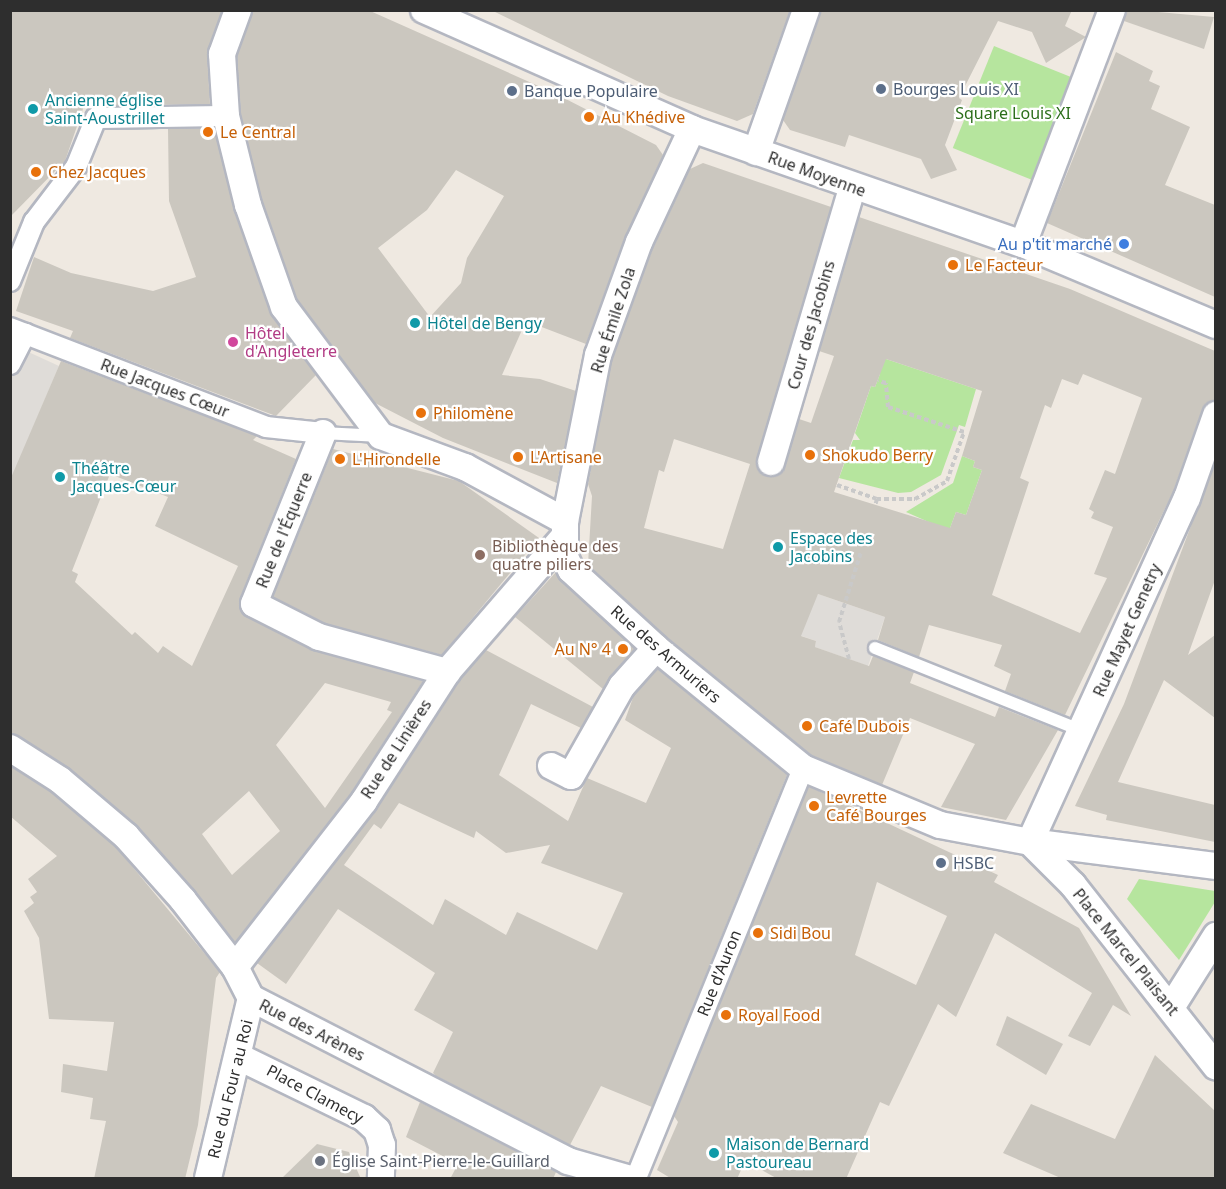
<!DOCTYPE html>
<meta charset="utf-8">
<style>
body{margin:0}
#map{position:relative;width:1226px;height:1189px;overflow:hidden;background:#efe9e1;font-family:"Noto Sans",sans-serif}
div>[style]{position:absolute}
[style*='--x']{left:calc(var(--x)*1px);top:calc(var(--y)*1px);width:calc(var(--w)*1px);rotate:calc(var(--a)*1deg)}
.green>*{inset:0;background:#b6e59e;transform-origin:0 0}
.plaza>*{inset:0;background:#dfdcd8}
.building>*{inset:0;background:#cbc7bf}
.path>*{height:4px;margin-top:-2px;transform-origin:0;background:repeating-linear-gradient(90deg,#c9c9c9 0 4.5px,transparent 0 7.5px)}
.roads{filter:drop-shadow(2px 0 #b4b7c1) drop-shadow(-2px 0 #b4b7c1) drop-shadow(0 2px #b4b7c1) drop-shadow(0 -2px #b4b7c1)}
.service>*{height:12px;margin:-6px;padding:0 6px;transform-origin:6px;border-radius:6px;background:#fff}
.pedestrian>*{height:20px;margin:-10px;padding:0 10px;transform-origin:10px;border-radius:10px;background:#fff}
.minor>*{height:26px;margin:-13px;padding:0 13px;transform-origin:13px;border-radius:13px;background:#fff}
.dots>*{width:16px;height:16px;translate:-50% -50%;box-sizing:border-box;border:3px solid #fff;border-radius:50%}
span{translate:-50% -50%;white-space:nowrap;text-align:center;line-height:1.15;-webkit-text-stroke:4.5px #fff;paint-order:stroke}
.service-label{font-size:16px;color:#4e5e75}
.left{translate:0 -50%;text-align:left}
.culture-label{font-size:16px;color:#0d838f}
.park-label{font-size:16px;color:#2c6e1b}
.food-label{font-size:16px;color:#c56008}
.right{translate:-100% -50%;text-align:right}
.street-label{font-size:16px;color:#2e2e2e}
.shop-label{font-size:16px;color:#366cbe}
.hotel-label{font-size:16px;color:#b23c85}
.education-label{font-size:16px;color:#785e54}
.worship-label{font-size:16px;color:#5b616d}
.frame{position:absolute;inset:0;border:12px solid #2e2e2e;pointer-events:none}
</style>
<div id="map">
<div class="green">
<div style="left:994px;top:46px;width:85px;height:110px;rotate:22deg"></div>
<div style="clip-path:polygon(880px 357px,976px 389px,965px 427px,959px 425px,941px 475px,911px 492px,898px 493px,839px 478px,853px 440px,860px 440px,855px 433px,871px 386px,875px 387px,880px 374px)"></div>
<div style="clip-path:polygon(962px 456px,975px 461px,973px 467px,982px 470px,966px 515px,956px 512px,949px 531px,906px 512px,953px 483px)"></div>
<div style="clip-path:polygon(1139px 879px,1215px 891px,1215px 902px,1179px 960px,1127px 899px)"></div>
</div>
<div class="plaza">
<div style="clip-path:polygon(11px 344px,59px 366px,11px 480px)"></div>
<div style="clip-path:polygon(818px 594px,885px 617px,868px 666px,815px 647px,816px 641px,796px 634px)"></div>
</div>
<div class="building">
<div style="clip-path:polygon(10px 10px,222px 10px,207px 54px,210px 104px,84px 106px,65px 161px,10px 217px)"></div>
<div style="clip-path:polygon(evenodd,253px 10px,368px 10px,554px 93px,656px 145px,663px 155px,625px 237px,586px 344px,526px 321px,502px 375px,540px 379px,576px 391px,557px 483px,443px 438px,375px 403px,297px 300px,262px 201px,241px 114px,237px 56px,253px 10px,456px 170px,504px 196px,467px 258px,461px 283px,430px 317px,378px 248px,427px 210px,456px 170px)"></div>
<div style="clip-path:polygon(491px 10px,790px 10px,753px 114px,737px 121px,668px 96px)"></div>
<div style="clip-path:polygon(821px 10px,1072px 10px,1065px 26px,1086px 37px,1046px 63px,1032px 32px,998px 21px,959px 98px,962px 100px,945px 145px,957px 170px,931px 179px,921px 159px,849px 135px,845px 147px,790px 130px,783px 120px)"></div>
<div style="clip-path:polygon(1127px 10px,1136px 10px,1214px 17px,1204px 49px,1124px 21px)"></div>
<div style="clip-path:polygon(1116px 52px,1153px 71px,1149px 81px,1160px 86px,1151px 109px,1190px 127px,1165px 185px,1215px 205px,1215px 297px,1047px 223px)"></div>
<div style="clip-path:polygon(214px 128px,234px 210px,270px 312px,316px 375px,276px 416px,70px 338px,73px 331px,16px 311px,34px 257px,71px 273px,153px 291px,196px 277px,169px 201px,168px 129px)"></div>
<div style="clip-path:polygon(evenodd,703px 163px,831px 207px,757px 458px,757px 466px,766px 476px,775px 476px,785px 467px,799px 419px,811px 423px,834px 356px,819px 351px,859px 217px,1070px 289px,1215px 351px,1215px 400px,1202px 410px,1173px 492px,1065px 715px,1005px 691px,1011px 674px,994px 666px,1002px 645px,929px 625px,919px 657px,878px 640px,885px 617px,818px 594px,801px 636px,816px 641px,815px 647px,869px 666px,873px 656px,914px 672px,910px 683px,995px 717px,999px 707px,1058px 730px,1006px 820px,941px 807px,975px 744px,910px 718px,882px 785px,811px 755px,666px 637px,588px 565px,592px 496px,588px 484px,612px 359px,653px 248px,690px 169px,703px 163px,886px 359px,982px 391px,962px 456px,975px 461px,973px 467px,982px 470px,966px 515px,956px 512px,950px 528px,834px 492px,871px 386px,875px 387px,886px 359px,703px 163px,1083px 374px,1142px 398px,1115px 474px,1105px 470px,1089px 509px,1094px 512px,1091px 518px,1113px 527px,1094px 574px,1107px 578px,1080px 633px,992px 595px,1029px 482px,1020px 478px,1045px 405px,1051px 408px,1062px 379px,1078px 385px,1083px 374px,703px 163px,674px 439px,750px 464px,723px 549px,644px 528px,659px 470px,664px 472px,674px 439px)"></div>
<div style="clip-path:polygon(evenodd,61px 361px,257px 436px,253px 440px,296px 459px,240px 598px,241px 612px,315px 651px,423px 681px,352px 792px,235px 943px,136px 825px,68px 767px,10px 733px,10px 480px,61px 361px,110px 474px,168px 497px,155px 526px,238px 566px,192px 666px,163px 646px,158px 653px,135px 632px,132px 635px,75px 582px,78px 574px,72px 571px,110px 474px,61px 361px,325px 683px,391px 702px,387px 710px,392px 712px,325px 808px,276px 745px,325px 683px,61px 361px,249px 791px,280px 831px,232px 875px,202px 834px,249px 791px)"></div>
<div style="clip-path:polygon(333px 449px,459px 481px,539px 538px,442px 655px,324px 623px,273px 597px)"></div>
<div style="clip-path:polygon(1215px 462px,1215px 580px,1188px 655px,1215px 635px,1215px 718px,1164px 680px,1118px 782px,1215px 805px,1215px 842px,1106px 820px,1107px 815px,1075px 806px,1124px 704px)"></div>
<div style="clip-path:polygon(556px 572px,635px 649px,603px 689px,515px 617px)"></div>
<div style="clip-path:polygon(evenodd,486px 650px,593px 707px,581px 728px,531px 704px,499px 775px,568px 821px,587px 778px,646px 803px,671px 748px,625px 720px,634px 695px,658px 669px,787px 775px,652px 1107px,601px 1086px,570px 1145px,436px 1076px,433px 1073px,453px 1032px,414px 1010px,435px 973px,338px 909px,286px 984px,257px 963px,376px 810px,459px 681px,486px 650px,399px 803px,474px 838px,476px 831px,506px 853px,550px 845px,541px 863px,623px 893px,597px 950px,517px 912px,506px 935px,445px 899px,433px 925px,344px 865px,374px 824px,381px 829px,399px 803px)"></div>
<div style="clip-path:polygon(10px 766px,51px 792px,116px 847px,220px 972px,216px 978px,198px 1125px,185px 1179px,94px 1179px,106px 1121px,90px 1119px,93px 1098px,61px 1092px,63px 1064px,107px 1071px,114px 1022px,49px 1019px,39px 938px,24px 911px,34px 903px,30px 897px,37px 892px,28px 879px,57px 856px,10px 816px)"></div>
<div style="clip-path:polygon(evenodd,808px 786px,998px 875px,994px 882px,1079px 928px,1131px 1016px,1113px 1005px,1090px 1046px,1068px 1036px,1092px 993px,995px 933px,956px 1017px,938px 1004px,889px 1106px,880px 1102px,846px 1179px,778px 1179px,745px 1161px,737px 1179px,672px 1179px,657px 1170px,678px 1122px,674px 1116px,808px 786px,877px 882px,947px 916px,916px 985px,855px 955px,877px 882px)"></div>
<div style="clip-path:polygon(1007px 1016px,1063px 1044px,1046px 1075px,996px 1045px)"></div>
<div style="clip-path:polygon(1155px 1055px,1215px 1111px,1215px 1179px,1063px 1179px,1003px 1153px,1031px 1104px,1115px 1139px)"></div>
<div style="clip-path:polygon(420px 1102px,556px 1172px,553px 1179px,450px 1179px,458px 1164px,406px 1137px)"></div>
<div style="clip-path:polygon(317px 1144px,349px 1152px,361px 1179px,281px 1179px)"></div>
</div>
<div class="path">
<div style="--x:837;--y:485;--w:42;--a:19.3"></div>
<div style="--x:877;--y:499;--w:7;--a:106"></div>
<div style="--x:877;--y:499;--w:38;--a:0"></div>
<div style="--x:915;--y:499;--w:37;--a:-29"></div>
<div style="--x:947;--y:481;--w:52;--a:-70.9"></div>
<div style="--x:964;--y:432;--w:80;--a:-161.8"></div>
<div style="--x:888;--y:407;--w:24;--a:-95"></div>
<div style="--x:886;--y:383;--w:8;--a:-166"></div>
<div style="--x:849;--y:659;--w:38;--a:-105"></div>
<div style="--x:839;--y:622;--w:73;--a:-72.6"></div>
</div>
<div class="roads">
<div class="service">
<div style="--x:323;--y:433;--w:57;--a:3"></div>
<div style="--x:875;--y:648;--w:223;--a:21.8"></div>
</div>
<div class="pedestrian">
<div style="--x:10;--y:281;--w:64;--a:-67.9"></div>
<div style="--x:34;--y:222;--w:69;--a:-52.6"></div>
<div style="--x:76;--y:167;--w:53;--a:-67.8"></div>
<div style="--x:96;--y:118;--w:130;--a:-0.9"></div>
<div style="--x:10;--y:328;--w:274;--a:21.1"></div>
<div style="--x:266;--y:427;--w:57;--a:6"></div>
<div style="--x:10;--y:364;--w:34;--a:-63"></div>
<div style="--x:636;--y:1178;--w:443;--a:-67.8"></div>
</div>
<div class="minor">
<div style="--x:238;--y:10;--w:47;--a:110"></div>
<div style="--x:222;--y:54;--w:62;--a:86.3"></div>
<div style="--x:226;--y:116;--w:92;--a:76.1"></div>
<div style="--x:248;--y:205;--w:108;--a:70.6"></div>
<div style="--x:284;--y:307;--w:161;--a:53.1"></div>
<div style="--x:381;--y:436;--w:90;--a:20.3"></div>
<div style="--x:465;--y:467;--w:114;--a:28.4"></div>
<div style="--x:424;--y:10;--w:293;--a:23.9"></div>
<div style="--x:692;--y:129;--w:350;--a:19.2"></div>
<div style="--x:1023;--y:244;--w:209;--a:22.8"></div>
<div style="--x:692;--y:129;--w:125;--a:115.1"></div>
<div style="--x:639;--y:242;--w:120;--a:109.9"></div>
<div style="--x:598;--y:355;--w:169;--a:101.2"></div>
<div style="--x:565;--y:521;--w:36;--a:90"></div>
<div style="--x:565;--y:557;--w:14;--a:65"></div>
<div style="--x:571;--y:570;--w:115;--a:42.5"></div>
<div style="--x:656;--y:648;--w:190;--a:39.2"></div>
<div style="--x:803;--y:768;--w:148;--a:22.6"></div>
<div style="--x:940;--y:825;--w:92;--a:10.7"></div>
<div style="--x:1030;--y:842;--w:188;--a:7.4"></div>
<div style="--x:756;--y:152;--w:151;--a:-70.6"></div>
<div style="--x:1023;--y:244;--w:250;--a:-69.2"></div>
<div style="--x:323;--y:433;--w:184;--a:112"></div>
<div style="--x:254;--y:604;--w:73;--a:26.9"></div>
<div style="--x:319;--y:637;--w:133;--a:15.3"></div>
<div style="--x:771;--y:462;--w:286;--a:-73.5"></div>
<div style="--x:10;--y:748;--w:59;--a:32.6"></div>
<div style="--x:60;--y:780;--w:87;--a:40.3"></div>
<div style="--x:126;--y:836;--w:86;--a:48.3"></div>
<div style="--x:183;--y:900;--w:85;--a:52.2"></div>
<div style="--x:235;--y:967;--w:35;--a:63"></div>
<div style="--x:251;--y:998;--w:356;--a:27.2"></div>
<div style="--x:568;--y:1161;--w:61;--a:16.1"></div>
<div style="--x:551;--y:766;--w:22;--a:27"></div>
<div style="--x:571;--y:776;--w:103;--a:-60.5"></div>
<div style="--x:622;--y:686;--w:51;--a:-48.2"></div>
<div style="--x:1030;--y:842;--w:378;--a:-65.5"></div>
<div style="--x:1187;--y:498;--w:88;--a:-70.7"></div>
<div style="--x:1030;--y:842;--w:61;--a:45"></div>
<div style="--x:1073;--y:885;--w:231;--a:51.8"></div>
<div style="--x:235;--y:967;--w:210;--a:-52.1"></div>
<div style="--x:364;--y:801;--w:153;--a:-57.2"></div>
<div style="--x:447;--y:672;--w:179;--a:-49.1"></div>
<div style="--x:1172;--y:1006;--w:83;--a:-57.8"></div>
<div style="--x:239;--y:1057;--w:139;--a:26"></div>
<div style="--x:364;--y:1118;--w:18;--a:43"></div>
<div style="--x:377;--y:1130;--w:16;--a:72"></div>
<div style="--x:382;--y:1145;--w:33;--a:92"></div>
<div style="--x:208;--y:1178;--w:185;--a:-76.6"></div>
</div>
</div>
<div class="dots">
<div style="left:881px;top:89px;background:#5c6f8a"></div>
<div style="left:512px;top:91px;background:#5c6f8a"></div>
<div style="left:33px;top:109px;background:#0f9aa8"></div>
<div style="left:589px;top:117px;background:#e8710a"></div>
<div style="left:208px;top:132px;background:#e8710a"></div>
<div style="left:36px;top:172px;background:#e8710a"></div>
<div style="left:1124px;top:244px;background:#3f7fe0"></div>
<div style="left:953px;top:265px;background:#e8710a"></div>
<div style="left:415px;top:323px;background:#0f9aa8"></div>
<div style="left:233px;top:342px;background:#d1479c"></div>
<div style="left:421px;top:413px;background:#e8710a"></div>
<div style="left:810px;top:455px;background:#e8710a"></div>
<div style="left:518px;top:457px;background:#e8710a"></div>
<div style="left:340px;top:459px;background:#e8710a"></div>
<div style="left:60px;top:477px;background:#0f9aa8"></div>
<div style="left:778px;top:547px;background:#0f9aa8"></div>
<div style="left:480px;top:555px;background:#8d6e63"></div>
<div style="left:623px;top:649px;background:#e8710a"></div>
<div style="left:807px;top:726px;background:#e8710a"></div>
<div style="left:814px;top:806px;background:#e8710a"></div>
<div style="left:941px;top:863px;background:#5c6f8a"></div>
<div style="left:758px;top:933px;background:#e8710a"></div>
<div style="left:726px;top:1015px;background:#e8710a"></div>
<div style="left:714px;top:1153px;background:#0f9aa8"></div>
<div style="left:320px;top:1161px;background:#6b7280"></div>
</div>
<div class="service-label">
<span class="left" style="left:893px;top:89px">Bourges Louis XI</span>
<span class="left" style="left:524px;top:91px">Banque Populaire</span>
<span class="left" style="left:953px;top:863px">HSBC</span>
</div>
<div class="culture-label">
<span class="left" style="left:45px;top:109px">Ancienne église<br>Saint-Aoustrillet</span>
<span class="left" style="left:427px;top:323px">Hôtel de Bengy</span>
<span class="left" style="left:72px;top:477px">Théâtre<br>Jacques-Cœur</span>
<span class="left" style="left:790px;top:547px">Espace des<br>Jacobins</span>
<span class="left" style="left:726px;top:1153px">Maison de Bernard<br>Pastoureau</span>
</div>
<div class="park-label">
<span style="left:1013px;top:113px">Square Louis XI</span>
</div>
<div class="food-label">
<span class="left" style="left:601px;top:117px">Au Khédive</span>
<span class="left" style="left:220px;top:132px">Le Central</span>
<span class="left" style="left:48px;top:172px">Chez Jacques</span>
<span class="left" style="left:965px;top:265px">Le Facteur</span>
<span class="left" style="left:433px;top:413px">Philomène</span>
<span class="left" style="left:822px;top:455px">Shokudo Berry</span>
<span class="left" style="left:530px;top:457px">L'Artisane</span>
<span class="left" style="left:352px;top:459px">L'Hirondelle</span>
<span class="right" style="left:611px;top:649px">Au N° 4</span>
<span class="left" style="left:819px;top:726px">Café Dubois</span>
<span class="left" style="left:826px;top:806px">Levrette<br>Café Bourges</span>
<span class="left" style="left:770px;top:933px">Sidi Bou</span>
<span class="left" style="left:738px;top:1015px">Royal Food</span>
</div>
<div class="street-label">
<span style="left:817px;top:174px;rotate:20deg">Rue Moyenne</span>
<span style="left:613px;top:320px;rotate:-72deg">Rue Émile Zola</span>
<span style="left:811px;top:325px;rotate:-74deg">Cour des Jacobins</span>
<span style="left:165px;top:388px;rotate:21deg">Rue Jacques Cœur</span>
<span style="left:284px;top:530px;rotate:-68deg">Rue de l'Équerre</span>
<span style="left:1127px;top:630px;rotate:-66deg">Rue Mayet Genetry</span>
<span style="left:666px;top:654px;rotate:41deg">Rue des Armuriers</span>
<span style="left:396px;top:749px;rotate:-57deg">Rue de Linières</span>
<span style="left:1126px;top:952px;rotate:51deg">Place Marcel Plaisant</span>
<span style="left:719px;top:973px;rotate:-68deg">Rue d'Auron</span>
<span style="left:312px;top:1030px;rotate:27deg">Rue des Arènes</span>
<span style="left:230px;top:1089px;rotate:-76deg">Rue du Four au Roi</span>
<span style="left:315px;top:1094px;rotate:28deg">Place Clamecy</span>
</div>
<div class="shop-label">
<span class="right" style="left:1112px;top:244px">Au p'tit marché</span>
</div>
<div class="hotel-label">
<span class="left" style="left:245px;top:342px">Hôtel<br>d'Angleterre</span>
</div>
<div class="education-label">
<span class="left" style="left:492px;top:555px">Bibliothèque des<br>quatre piliers</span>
</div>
<div class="worship-label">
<span class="left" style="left:332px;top:1161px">Église Saint-Pierre-le-Guillard</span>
</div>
<div class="frame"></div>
</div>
